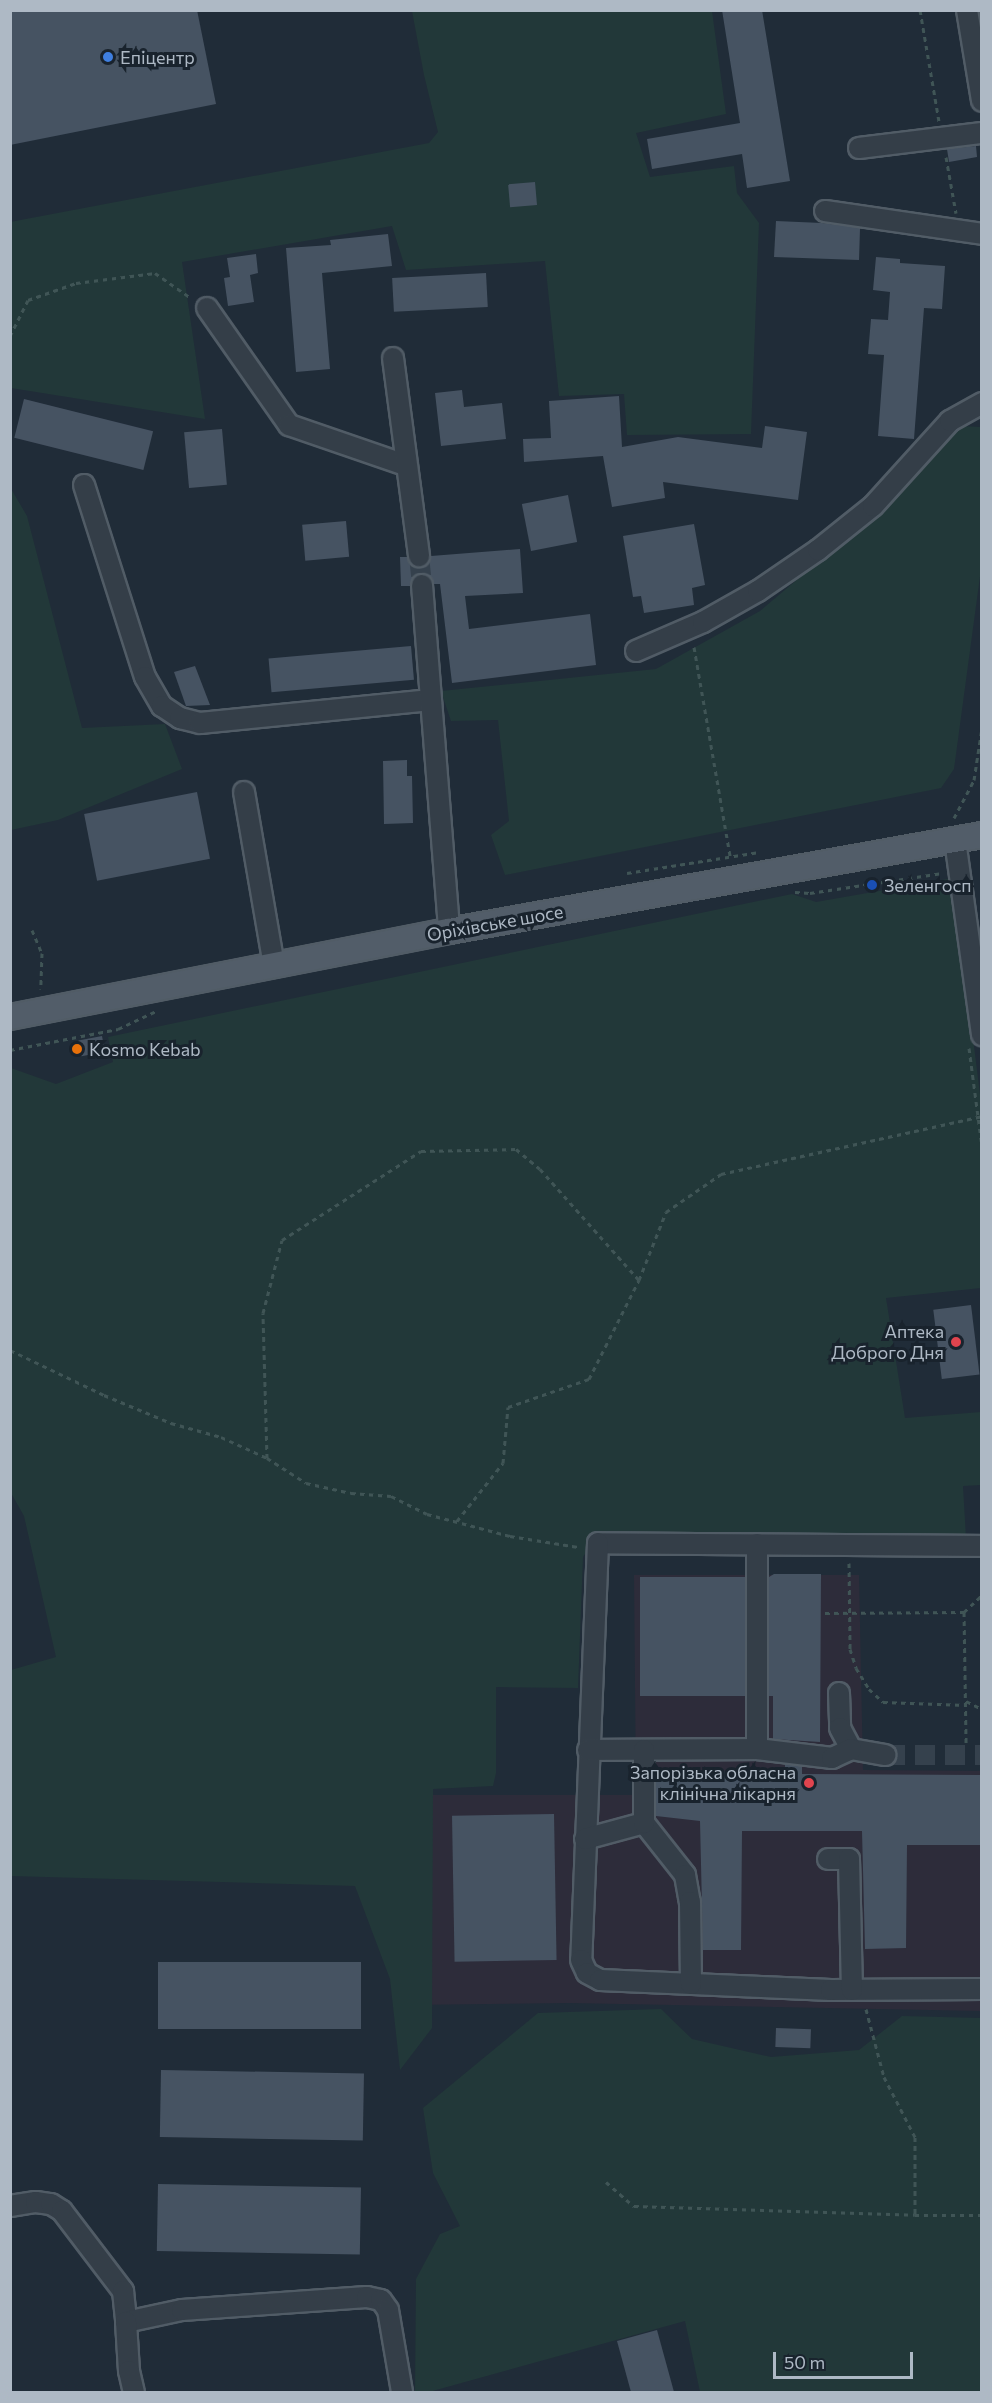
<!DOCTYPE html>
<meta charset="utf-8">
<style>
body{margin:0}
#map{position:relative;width:992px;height:2403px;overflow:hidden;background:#202c38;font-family:Commissioner,sans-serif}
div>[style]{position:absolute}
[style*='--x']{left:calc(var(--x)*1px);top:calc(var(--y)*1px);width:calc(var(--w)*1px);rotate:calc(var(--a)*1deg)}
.medical>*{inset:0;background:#2d2c3a}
.green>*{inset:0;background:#223839}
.building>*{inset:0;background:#465362;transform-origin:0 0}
.minor-tunnel>*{height:20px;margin-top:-10px;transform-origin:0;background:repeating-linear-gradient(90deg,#35414d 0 20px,transparent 0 30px)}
.path>*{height:3px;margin-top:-1.5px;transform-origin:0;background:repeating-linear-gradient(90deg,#405556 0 4.5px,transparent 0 9px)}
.roads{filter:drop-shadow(2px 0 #515c66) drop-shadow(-2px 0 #515c66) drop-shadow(0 2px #515c66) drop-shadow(0 -2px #515c66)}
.minor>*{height:20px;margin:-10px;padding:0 10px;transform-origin:10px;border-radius:10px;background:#343e48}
.major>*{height:24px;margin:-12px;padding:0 12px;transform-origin:12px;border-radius:12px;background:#525d69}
.dots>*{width:16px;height:16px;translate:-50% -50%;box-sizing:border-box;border:3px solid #19232d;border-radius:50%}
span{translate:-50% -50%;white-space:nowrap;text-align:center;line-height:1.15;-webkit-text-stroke:6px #19232d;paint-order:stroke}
.poi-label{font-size:18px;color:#aeb9c5}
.left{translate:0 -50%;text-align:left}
.right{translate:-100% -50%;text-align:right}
.street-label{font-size:18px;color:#aeb9c5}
.frame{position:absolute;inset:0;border:12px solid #aeb9c5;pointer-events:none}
.scale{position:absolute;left:773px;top:2352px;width:140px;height:27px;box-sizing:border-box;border:3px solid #aeb9c5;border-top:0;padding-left:8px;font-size:18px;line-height:21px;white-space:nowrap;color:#aeb9c5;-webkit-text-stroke:4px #19232d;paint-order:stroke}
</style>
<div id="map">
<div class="medical">
<div style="clip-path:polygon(634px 1575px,859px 1575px,863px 1770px,981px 1771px,981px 2011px,569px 2003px,407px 2005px,407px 1795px,636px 1795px)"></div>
</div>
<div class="green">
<div style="clip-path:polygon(412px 11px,712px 11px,726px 114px,636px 133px,650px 177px,734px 166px,737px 193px,759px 223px,751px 434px,627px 435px,624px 394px,559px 396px,545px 261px,406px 270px,392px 226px,182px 262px,205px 419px,11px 388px,10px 222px,429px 143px,438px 132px,424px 75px)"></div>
<div style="clip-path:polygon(960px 426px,981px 427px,981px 569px,954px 769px,941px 788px,505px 875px,491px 835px,509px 821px,498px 720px,451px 721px,441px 691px,656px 669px,760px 611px,888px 503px)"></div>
<div style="clip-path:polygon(10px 487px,27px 516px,82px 728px,165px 724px,182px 769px,58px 820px,11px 830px)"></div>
<div style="clip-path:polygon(953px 878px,981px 1102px,981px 1288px,886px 1298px,905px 1418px,981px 1412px,981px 1485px,963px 1486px,966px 1538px,597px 1535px,583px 1557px,578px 1688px,496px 1687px,496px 1773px,493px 1786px,433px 1789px,432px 2028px,400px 2070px,390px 1979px,355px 1886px,11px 1876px,11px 1670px,56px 1657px,24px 1516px,11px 1493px,11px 1068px,56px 1084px,113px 1062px,108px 1037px,792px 894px,816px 902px)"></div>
<div style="clip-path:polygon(661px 2009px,692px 2039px,771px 2057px,859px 2050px,902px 2016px,981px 2018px,981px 2392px,700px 2392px,685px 2321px,429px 2392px,415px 2392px,416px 2279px,440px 2234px,460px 2226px,433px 2173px,423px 2108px,538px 2013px)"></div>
</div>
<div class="building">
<div style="clip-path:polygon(10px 10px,197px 10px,216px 104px,10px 145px)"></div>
<div style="clip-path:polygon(722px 10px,762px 10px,790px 181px,747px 188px,742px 154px,652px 169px,647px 139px,740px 123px)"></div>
<div style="clip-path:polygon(976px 146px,977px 157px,949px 162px,947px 149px)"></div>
<div style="left:535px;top:182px;width:23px;height:27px;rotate:85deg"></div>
<div style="clip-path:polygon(776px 221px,822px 223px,860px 228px,859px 260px,774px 257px)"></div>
<div style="clip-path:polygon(388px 234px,392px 266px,322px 273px,330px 369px,296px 372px,286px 248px,331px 245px,330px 240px)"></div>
<div style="clip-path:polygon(256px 254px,258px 273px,250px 275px,254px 302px,228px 306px,224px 278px,230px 277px,227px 258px)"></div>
<div style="clip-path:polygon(876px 257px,900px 259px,900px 263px,945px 266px,942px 309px,924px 308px,914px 439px,878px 436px,884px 355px,868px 354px,871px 319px,888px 320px,890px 292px,873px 290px)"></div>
<div style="left:486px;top:273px;width:34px;height:94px;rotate:87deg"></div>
<div style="clip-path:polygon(462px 390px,464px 407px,502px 403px,506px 439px,441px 446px,435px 393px)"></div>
<div style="clip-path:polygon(619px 396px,622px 447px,678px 437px,762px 448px,765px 426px,807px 432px,798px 500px,663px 482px,665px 498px,612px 507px,603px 456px,524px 462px,523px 439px,551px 438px,549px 401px)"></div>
<div style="left:24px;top:399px;width:133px;height:40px;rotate:14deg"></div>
<div style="left:222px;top:429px;width:56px;height:38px;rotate:85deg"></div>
<div style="left:568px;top:495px;width:48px;height:47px;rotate:79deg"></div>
<div style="left:346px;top:521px;width:36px;height:44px;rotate:85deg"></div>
<div style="clip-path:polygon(694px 524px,705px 585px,692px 588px,694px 605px,644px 613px,641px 596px,633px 597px,623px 536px)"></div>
<div style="clip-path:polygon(520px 549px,523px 593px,465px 596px,469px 629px,590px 614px,596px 665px,452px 683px,440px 584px,434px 584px,432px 578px,422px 573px,415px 576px,410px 586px,401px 586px,400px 557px,407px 557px,410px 564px,420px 568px,427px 565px,431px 556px)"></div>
<div style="left:411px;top:646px;width:34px;height:143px;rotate:85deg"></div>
<div style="clip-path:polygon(195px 666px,210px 705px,186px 706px,174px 672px)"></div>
<div style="clip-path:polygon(407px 760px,407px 776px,412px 776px,413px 823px,384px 824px,383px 761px)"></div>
<div style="left:197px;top:792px;width:68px;height:115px;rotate:79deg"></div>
<div style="left:102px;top:1036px;width:16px;height:24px;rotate:79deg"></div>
<div style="left:971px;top:1305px;width:70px;height:38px;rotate:83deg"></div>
<div style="clip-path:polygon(774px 1574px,821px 1574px,820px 1742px,773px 1739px,773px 1696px,769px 1696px,769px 1577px)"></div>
<div style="left:745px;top:1577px;width:119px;height:105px;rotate:90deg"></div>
<div style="clip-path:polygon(785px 1764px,802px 1766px,802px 1774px,981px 1775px,981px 1845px,907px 1845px,906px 1948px,865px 1949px,862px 1831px,742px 1831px,741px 1950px,703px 1950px,700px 1821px,656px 1816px,656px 1770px,785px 1773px)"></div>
<div style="left:554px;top:1814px;width:146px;height:102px;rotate:89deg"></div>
<div style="left:158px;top:1962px;width:203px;height:67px"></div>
<div style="left:776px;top:2028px;width:35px;height:19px;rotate:2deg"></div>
<div style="left:161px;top:2070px;width:203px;height:67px;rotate:1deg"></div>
<div style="left:158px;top:2184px;width:203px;height:67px;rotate:1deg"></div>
<div style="clip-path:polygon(657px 2330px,674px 2392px,631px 2392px,617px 2341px)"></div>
</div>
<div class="minor-tunnel">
<div style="--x:419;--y:556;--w:29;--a:84"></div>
<div style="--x:885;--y:1755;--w:97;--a:0"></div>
</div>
<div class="path">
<div style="--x:920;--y:10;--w:113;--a:80.3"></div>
<div style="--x:946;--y:157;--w:57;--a:79.9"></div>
<div style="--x:10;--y:336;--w:40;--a:-63.4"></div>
<div style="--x:28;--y:300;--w:51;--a:-19.5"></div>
<div style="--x:76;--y:283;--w:80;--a:-7.2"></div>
<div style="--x:155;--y:273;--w:44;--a:34.8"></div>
<div style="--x:694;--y:647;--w:212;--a:80.2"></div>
<div style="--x:954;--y:818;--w:43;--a:-62.2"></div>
<div style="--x:974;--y:780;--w:53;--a:-81.3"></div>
<div style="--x:627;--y:873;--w:134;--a:-9"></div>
<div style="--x:795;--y:892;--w:15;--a:4"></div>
<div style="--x:810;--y:893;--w:134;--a:-8.6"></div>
<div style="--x:32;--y:930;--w:25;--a:67"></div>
<div style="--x:42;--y:953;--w:36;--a:92"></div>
<div style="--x:969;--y:1048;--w:100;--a:82.5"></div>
<div style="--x:10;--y:1050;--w:110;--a:-11"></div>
<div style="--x:118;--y:1029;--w:42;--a:-25.3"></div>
<div style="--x:10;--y:1350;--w:104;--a:25.6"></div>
<div style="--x:104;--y:1395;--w:73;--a:22.7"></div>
<div style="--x:171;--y:1423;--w:52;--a:15.6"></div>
<div style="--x:221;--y:1437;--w:51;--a:24.5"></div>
<div style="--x:267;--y:1458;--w:46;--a:32.7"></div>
<div style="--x:306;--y:1483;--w:46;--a:12.5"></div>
<div style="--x:351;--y:1493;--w:40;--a:4.3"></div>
<div style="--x:391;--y:1496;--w:40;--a:26.6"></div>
<div style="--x:427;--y:1514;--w:86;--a:14.8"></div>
<div style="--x:510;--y:1536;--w:69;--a:9.2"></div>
<div style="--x:267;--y:1458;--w:145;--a:-91.6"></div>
<div style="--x:263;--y:1313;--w:75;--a:-75.4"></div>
<div style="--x:282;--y:1240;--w:165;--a:-32.6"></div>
<div style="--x:421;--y:1151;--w:95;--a:-1.2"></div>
<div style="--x:516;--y:1149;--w:31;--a:40"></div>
<div style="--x:540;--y:1169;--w:149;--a:48.3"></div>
<div style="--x:457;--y:1521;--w:74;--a:-51.6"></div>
<div style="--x:503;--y:1463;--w:56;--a:-84.9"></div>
<div style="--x:508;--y:1407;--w:86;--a:-19.1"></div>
<div style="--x:589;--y:1379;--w:111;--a:-63.2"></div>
<div style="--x:639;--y:1280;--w:73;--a:-68.3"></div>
<div style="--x:666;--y:1212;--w:67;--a:-34.6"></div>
<div style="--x:721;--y:1174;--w:267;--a:-12.5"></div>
<div style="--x:849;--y:1563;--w:86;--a:89.3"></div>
<div style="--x:850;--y:1649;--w:20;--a:72"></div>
<div style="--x:856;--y:1668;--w:25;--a:58"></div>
<div style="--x:869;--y:1689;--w:19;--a:43"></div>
<div style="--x:883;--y:1702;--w:83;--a:2.1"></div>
<div style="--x:964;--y:1612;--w:131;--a:89.1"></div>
<div style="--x:825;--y:1613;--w:139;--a:-0.4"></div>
<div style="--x:964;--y:1612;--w:25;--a:-43"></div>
<div style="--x:966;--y:1701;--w:18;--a:27"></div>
<div style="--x:866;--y:2009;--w:70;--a:75.2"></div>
<div style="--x:884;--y:2077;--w:68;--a:62.7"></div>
<div style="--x:915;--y:2137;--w:78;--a:90"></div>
<div style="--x:915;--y:2215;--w:67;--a:0"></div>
<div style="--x:606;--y:2182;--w:37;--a:41"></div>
<div style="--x:634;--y:2206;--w:281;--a:1.8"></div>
</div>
<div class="roads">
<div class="minor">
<div style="--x:967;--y:10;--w:92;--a:80.6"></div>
<div style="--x:859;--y:148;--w:124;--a:-7"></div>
<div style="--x:825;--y:211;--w:159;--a:8.3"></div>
<div style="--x:207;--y:308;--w:143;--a:55"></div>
<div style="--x:289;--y:425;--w:123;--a:19"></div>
<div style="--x:393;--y:358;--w:200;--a:82.5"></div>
<div style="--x:84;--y:485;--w:201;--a:72.4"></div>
<div style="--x:145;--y:677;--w:34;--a:60"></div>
<div style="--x:162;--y:706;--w:22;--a:34"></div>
<div style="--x:180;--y:718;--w:21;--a:14"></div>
<div style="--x:200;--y:723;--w:232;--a:-5.7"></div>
<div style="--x:422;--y:585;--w:347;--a:85.5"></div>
<div style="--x:636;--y:651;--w:73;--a:-23.4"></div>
<div style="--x:703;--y:622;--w:63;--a:-29.4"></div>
<div style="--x:758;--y:591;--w:73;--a:-34.3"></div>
<div style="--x:818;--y:550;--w:70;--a:-38.7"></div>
<div style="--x:873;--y:506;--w:115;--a:-47.8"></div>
<div style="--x:950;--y:421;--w:37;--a:-29"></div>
<div style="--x:244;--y:792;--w:176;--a:80.2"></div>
<div style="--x:955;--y:840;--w:197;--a:82.1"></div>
<div style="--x:982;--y:1546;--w:384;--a:-179.6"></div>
<div style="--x:598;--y:1543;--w:417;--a:92.3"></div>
<div style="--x:581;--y:1960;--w:14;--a:65"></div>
<div style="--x:587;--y:1973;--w:15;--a:28"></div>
<div style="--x:600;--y:1980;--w:231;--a:2.5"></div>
<div style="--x:831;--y:1990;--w:151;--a:-0.4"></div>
<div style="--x:839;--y:1693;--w:35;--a:88"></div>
<div style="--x:840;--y:1728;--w:24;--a:62"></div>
<div style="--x:851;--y:1749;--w:35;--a:10"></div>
<div style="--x:757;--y:1749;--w:76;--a:6.8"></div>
<div style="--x:832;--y:1758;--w:21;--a:-25"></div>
<div style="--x:588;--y:1750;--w:169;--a:-0.3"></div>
<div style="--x:757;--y:1749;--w:205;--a:-90"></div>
<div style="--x:644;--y:1823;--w:66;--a:51.7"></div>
<div style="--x:685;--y:1875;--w:27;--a:80"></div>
<div style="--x:690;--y:1902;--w:82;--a:89.3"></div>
<div style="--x:585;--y:1839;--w:61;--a:-15.2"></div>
<div style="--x:644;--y:1823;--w:73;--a:-90"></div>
<div style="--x:828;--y:1859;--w:21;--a:0"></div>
<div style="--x:849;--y:1859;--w:131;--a:88.7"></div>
<div style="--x:10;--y:2206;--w:26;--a:-9"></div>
<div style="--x:36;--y:2202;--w:15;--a:8"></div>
<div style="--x:51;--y:2204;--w:13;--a:32"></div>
<div style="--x:62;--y:2211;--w:101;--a:52.7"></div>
<div style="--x:123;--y:2291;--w:31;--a:84"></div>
<div style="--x:126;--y:2322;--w:57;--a:-12.1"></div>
<div style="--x:182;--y:2310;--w:185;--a:-4"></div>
<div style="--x:367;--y:2297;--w:14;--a:12"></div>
<div style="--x:381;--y:2300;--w:12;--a:55"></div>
<div style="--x:388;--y:2310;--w:83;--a:80.3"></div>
<div style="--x:126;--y:2322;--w:49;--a:86.5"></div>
<div style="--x:129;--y:2371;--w:22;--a:77"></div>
</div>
<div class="major">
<div style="--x:10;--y:1017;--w:447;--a:-11.1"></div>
<div style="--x:449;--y:931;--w:542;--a:-10.21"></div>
</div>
</div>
<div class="dots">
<div style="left:108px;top:57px;background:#3f7fe0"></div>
<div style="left:872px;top:885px;background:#1a4fb4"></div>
<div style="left:77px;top:1049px;background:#e8710a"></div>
<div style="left:956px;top:1342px;background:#e0444e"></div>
<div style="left:809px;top:1783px;background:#e0444e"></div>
</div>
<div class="poi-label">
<span class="left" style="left:120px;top:57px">Епіцентр</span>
<span class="left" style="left:884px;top:885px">Зеленгосп</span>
<span class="left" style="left:89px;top:1049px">Kosmo Kebab</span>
<span class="right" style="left:944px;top:1342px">Аптека<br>Доброго Дня</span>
<span class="right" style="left:796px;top:1783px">Запорізька обласна<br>клінічна лікарня</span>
</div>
<div class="street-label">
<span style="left:495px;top:923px;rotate:-10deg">Оріхівське шосе</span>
</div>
<div class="frame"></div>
<div class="scale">50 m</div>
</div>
